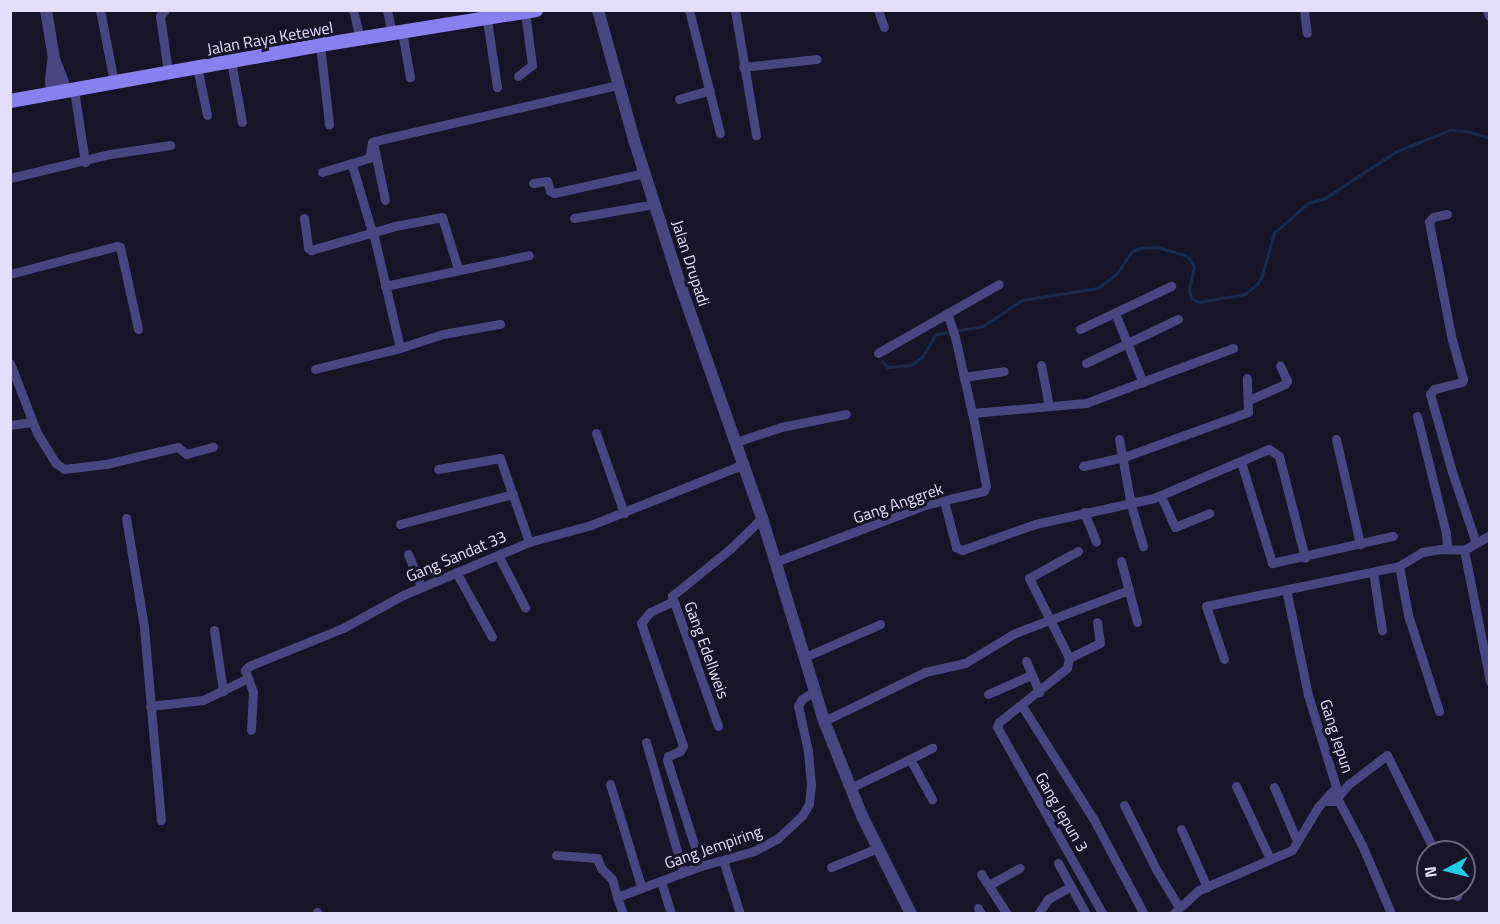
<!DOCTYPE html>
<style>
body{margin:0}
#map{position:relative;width:1500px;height:924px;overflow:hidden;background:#171427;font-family:"Titillium Web",sans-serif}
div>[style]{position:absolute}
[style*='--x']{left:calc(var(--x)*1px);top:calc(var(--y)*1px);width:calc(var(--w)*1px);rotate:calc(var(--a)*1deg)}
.stream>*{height:3px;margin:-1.5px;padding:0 1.5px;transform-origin:1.5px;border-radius:1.5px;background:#182b4c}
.minor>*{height:9px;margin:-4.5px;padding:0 4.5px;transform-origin:4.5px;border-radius:4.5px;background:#484580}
.tertiary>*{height:12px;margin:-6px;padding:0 6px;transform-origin:6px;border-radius:6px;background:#484580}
.secondary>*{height:14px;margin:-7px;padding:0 7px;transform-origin:7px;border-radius:7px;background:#8681ef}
span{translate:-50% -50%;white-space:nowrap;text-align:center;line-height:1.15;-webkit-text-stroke:6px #171427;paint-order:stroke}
.street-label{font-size:16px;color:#e2defb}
.frame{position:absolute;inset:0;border:12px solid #e2defb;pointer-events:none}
.north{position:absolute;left:1416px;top:840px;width:60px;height:60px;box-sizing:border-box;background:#171427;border:2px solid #68657c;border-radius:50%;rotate:263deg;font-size:16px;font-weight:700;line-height:24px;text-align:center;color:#e2defb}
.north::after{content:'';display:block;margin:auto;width:21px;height:27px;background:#22cbe3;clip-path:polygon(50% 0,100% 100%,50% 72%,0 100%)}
</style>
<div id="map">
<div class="stream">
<div style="--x:882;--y:361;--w:8;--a:50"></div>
<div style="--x:887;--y:367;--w:24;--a:-5"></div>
<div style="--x:911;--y:365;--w:14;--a:-36"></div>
<div style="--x:922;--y:357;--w:27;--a:-59"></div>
<div style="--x:936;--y:334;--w:48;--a:-9.7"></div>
<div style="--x:983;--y:326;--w:47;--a:-33.7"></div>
<div style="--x:1022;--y:300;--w:77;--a:-9"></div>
<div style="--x:1098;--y:288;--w:24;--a:-38"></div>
<div style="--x:1117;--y:273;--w:27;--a:-56"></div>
<div style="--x:1132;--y:251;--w:9;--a:-21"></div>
<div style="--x:1140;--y:248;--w:17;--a:-3"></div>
<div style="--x:1157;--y:247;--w:26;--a:16"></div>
<div style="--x:1182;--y:254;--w:8;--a:30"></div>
<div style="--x:1189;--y:258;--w:9;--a:58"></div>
<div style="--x:1194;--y:266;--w:25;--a:102"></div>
<div style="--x:1189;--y:290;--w:8;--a:76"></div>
<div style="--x:1191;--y:298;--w:8;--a:30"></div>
<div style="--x:1198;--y:302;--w:48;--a:-9.7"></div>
<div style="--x:1245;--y:294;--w:17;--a:-40"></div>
<div style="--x:1258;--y:283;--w:9;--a:-63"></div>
<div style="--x:1262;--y:275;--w:44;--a:-74.1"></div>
<div style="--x:1274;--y:233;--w:45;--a:-41.4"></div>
<div style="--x:1308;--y:203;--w:18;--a:-16"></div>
<div style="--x:1325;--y:198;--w:84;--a:-33.3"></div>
<div style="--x:1395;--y:152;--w:59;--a:-21.8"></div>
<div style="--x:1450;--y:130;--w:16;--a:4"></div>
<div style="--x:1466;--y:131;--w:25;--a:16"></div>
</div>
<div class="minor">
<div style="--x:100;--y:10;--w:73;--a:79"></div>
<div style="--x:165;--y:10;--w:8;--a:130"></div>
<div style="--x:160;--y:16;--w:57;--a:81.9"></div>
<div style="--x:353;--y:10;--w:30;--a:76"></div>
<div style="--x:387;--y:10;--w:25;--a:78"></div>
<div style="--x:689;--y:10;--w:127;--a:75.9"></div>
<div style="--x:735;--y:10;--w:127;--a:80.5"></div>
<div style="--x:878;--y:10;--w:18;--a:71"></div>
<div style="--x:1304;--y:10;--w:23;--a:83"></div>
<div style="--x:1487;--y:10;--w:6;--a:72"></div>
<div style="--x:487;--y:20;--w:68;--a:81.5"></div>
<div style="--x:402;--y:32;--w:46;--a:79.9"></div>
<div style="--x:320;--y:45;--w:80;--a:83.5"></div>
<div style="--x:231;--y:61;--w:62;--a:79.8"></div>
<div style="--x:197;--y:67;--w:49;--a:78.2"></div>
<div style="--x:743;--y:67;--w:74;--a:-6.2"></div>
<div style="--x:518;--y:76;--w:18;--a:-38"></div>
<div style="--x:532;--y:65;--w:53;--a:-97.5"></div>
<div style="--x:74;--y:90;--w:73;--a:81.3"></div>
<div style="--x:679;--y:99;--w:32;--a:-16"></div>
<div style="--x:374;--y:147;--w:54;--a:78.3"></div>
<div style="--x:352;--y:165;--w:70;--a:73.4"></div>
<div style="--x:322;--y:172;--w:49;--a:-16.6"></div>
<div style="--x:369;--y:158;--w:16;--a:-79"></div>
<div style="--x:372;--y:142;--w:3;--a:-18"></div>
<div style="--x:375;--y:141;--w:248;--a:-13"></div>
<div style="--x:10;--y:178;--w:103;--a:-13.5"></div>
<div style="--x:110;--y:154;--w:61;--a:-8.5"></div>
<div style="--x:533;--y:183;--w:14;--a:-8"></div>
<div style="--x:547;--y:181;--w:10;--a:73"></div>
<div style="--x:550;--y:191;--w:4;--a:27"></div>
<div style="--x:554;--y:193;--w:92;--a:-12.5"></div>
<div style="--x:1447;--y:214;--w:14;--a:168"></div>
<div style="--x:1433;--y:217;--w:6;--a:129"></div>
<div style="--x:1429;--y:222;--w:120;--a:79"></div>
<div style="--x:1452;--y:340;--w:41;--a:74.2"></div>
<div style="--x:1463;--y:379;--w:3;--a:108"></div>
<div style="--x:1462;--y:382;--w:29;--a:166"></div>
<div style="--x:1434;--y:389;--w:6;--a:129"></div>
<div style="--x:1430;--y:394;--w:81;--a:74.2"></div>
<div style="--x:1452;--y:472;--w:75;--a:71.3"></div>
<div style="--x:304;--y:218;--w:30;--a:82"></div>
<div style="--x:308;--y:248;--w:4;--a:34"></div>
<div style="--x:311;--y:250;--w:87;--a:-15.9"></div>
<div style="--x:395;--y:226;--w:48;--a:-10.8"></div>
<div style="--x:442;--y:217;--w:54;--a:72.9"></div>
<div style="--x:574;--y:218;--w:81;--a:-9.9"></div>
<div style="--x:373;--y:232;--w:119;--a:76.9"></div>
<div style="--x:10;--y:274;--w:111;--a:-14.7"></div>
<div style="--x:117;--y:246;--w:3;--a:18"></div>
<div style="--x:120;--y:247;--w:84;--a:77.6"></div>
<div style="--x:385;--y:286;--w:147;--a:-12.1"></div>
<div style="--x:1115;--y:313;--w:75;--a:68.2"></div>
<div style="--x:1080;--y:329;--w:101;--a:-25.3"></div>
<div style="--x:878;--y:353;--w:139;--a:-29.7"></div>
<div style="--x:10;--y:363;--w:75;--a:68.9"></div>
<div style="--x:37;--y:433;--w:36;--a:58"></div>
<div style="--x:56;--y:463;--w:10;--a:37"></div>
<div style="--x:64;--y:469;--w:42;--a:-6.8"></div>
<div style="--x:106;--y:464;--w:74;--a:-13.3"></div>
<div style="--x:178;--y:447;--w:11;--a:41"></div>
<div style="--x:186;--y:454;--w:28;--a:-15"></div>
<div style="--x:1086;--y:363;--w:102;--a:-25.6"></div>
<div style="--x:1041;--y:365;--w:42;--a:79"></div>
<div style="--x:315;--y:369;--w:88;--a:-13.9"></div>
<div style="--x:400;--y:348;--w:45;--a:-18"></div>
<div style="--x:443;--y:334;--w:58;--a:-10"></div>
<div style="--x:964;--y:377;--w:40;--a:-8.5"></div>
<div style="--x:1249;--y:400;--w:39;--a:-24"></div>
<div style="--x:1285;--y:384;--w:4;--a:-56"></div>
<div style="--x:1287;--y:381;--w:17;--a:-114"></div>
<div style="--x:972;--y:413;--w:114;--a:-5"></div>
<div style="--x:1086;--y:403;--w:157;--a:-20.5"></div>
<div style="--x:1417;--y:416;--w:121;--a:76.1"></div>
<div style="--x:1446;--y:533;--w:16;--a:86"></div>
<div style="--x:10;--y:425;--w:22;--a:-8"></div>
<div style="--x:596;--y:433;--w:85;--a:70.7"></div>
<div style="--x:1119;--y:439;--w:67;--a:79.7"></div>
<div style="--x:1131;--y:505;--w:43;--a:73.7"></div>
<div style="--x:1336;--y:439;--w:108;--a:77.1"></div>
<div style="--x:736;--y:442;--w:47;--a:-18.4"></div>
<div style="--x:781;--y:427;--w:66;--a:-11.3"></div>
<div style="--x:1241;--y:462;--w:106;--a:72.9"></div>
<div style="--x:1272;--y:563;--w:124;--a:-12.6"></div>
<div style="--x:1083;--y:466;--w:42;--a:-12.4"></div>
<div style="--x:1124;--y:457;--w:132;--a:-19.9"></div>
<div style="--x:1248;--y:412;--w:34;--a:-92"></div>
<div style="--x:438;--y:469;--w:63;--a:-10.1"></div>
<div style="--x:500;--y:458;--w:89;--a:71"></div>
<div style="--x:1161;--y:496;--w:34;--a:66"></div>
<div style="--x:1175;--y:527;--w:37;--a:-22"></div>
<div style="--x:944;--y:501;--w:48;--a:75.4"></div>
<div style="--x:956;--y:547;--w:7;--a:27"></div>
<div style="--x:962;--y:550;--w:77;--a:-19.6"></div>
<div style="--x:1035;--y:524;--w:122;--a:-12.3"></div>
<div style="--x:1154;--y:498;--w:125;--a:-23.1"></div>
<div style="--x:1269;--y:449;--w:12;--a:35"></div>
<div style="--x:1279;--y:456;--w:105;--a:75.7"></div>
<div style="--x:1084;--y:512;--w:32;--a:68"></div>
<div style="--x:126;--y:518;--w:110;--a:80.6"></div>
<div style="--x:144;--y:627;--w:194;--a:85"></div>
<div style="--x:400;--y:524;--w:117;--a:-14.9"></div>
<div style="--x:1464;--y:550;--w:134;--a:78.8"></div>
<div style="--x:1078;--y:551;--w:56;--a:151.1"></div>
<div style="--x:1029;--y:578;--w:89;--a:63.4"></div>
<div style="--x:1069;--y:658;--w:10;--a:101"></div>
<div style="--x:1067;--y:668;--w:87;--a:141.5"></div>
<div style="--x:999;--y:722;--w:5;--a:112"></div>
<div style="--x:997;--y:727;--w:215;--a:60.5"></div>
<div style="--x:408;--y:554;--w:35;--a:68"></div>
<div style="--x:498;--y:555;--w:59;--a:62.6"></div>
<div style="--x:1121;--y:561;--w:63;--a:75.3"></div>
<div style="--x:775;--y:562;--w:164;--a:-20.8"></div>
<div style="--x:928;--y:504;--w:57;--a:-13.1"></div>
<div style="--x:984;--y:491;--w:5;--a:-68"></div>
<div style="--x:986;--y:486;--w:65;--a:-100.6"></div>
<div style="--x:974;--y:422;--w:87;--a:-102.6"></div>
<div style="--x:955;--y:337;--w:25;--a:-108"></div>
<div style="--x:1399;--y:566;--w:50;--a:79.6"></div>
<div style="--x:1408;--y:615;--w:101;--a:72.1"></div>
<div style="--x:456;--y:572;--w:74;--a:61"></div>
<div style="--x:1373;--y:572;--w:59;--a:81.2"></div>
<div style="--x:673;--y:601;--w:25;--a:154"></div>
<div style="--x:650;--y:612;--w:14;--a:129"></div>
<div style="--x:641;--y:623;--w:130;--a:71.1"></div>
<div style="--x:683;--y:746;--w:6;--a:121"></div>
<div style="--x:680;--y:751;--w:13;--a:157"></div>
<div style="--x:668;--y:756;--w:4;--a:104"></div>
<div style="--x:667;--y:760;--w:111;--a:72.2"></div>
<div style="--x:214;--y:630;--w:62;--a:81.6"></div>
<div style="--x:805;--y:657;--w:82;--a:-23.7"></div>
<div style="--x:1069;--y:658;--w:34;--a:-26"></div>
<div style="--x:1100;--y:643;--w:21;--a:-98"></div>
<div style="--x:1224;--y:659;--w:56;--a:-108.8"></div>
<div style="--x:1206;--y:606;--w:197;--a:-11.7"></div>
<div style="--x:1399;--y:566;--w:27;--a:-31"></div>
<div style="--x:1422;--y:552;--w:18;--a:-9"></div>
<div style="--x:1440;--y:549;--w:24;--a:2"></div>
<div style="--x:1464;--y:550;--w:30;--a:-30"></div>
<div style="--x:1026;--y:661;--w:34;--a:67"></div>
<div style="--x:988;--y:694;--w:47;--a:-23.8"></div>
<div style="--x:150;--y:706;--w:53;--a:-6.5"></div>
<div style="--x:203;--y:700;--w:48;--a:-26"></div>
<div style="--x:1022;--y:706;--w:135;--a:57.7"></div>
<div style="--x:1094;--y:820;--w:106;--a:62"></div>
<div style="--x:824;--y:721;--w:112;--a:-25.9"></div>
<div style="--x:925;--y:672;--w:41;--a:-12.7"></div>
<div style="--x:965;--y:663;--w:58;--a:-31"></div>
<div style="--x:1015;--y:633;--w:122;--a:-20.7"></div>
<div style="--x:718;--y:726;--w:138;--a:-109.5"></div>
<div style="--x:672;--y:596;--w:75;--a:-39"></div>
<div style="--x:730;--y:549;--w:45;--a:-44.1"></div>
<div style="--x:251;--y:730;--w:38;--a:-87"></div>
<div style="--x:253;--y:692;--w:23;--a:-110"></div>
<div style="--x:245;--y:670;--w:6;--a:-45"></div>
<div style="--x:249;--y:666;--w:101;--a:-22"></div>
<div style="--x:343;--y:628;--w:68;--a:-28.8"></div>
<div style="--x:403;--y:595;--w:137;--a:-22.8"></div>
<div style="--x:529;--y:542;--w:64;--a:-15.3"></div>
<div style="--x:591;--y:525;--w:165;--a:-21.7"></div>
<div style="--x:646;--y:742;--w:135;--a:74.1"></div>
<div style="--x:910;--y:759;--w:25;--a:-27"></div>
<div style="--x:610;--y:784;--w:107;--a:73.1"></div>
<div style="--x:1236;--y:786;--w:81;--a:65"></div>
<div style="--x:1274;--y:787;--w:59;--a:66.9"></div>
<div style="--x:850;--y:788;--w:67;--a:-25.8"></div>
<div style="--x:910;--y:759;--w:46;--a:61.2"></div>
<div style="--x:1337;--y:798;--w:53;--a:62"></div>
<div style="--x:1362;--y:845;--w:72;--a:67"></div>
<div style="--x:1325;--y:801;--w:9;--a:0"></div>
<div style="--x:1334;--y:801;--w:23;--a:-49"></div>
<div style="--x:1349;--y:784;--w:48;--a:-37.3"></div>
<div style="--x:1387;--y:755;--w:108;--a:63.7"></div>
<div style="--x:1124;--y:805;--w:74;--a:63.4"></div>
<div style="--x:1157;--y:871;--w:42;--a:58.6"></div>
<div style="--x:1181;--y:829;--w:64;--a:65.9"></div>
<div style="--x:556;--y:855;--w:41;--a:4.2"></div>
<div style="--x:597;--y:858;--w:11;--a:68"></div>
<div style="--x:601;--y:868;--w:16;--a:45"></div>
<div style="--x:612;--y:879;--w:19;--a:74"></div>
<div style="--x:723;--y:860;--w:57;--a:72.5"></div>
<div style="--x:1058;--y:863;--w:58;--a:61.2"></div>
<div style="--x:831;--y:867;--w:51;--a:-22"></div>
<div style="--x:981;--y:874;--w:48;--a:57"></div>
<div style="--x:661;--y:881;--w:34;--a:73"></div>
<div style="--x:989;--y:885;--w:35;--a:-29"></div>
<div style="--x:1453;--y:888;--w:9;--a:63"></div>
<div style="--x:978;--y:908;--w:7;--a:63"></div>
<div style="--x:317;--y:912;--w:2;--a:63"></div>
<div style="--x:623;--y:914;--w:18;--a:-109"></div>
<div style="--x:617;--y:897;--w:90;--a:-20.3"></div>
<div style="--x:701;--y:866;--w:55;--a:-15.8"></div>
<div style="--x:754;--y:851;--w:26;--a:-28"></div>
<div style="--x:777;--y:839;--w:34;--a:-43"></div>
<div style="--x:802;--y:816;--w:14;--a:-60"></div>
<div style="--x:809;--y:804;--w:19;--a:-84"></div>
<div style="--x:811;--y:785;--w:34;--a:-95"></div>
<div style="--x:808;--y:751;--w:46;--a:-102.5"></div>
<div style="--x:798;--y:706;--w:8;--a:-60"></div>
<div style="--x:802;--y:699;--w:15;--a:-32"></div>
<div style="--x:1038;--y:914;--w:18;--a:-56"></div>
<div style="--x:1048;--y:899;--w:26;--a:-29"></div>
<div style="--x:1173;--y:914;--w:35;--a:-43"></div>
<div style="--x:1199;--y:890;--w:101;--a:-23.3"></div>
<div style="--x:1292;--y:850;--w:50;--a:-58.8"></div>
<div style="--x:1318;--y:807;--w:27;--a:-48"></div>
<div style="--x:1336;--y:787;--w:96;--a:-106.9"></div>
<div style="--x:1308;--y:695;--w:108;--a:-101.7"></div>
</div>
<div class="tertiary">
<div style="--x:46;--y:10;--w:50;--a:80.7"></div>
<div style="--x:54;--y:59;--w:34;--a:69"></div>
<div style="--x:598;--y:10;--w:135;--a:74.5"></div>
<div style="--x:634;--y:140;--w:151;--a:72.3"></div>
<div style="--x:680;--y:284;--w:248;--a:70.7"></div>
<div style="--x:762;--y:518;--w:212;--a:73"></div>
<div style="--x:824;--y:721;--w:102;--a:68.2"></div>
<div style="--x:862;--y:816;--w:110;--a:63.4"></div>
<div style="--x:52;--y:94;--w:14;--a:-94"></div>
<div style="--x:51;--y:80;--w:19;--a:-84"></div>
</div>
<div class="secondary">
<div style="--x:10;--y:101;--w:315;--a:-10.2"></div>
<div style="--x:320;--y:45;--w:219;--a:-9.2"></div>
</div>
<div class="street-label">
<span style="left:270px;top:38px;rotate:-10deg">Jalan Raya Ketewel</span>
<span style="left:691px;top:263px;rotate:72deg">Jalan Drupadi</span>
<span style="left:898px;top:503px;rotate:-19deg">Gang Anggrek</span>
<span style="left:456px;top:556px;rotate:-23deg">Gang Sandat 33</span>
<span style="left:707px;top:650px;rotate:70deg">Gang Edellweis</span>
<span style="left:1337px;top:736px;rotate:72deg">Gang Jepun</span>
<span style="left:1062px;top:812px;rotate:60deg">Gang Jepun 3</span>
<span style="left:713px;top:847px;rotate:-19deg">Gang Jempiring</span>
</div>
<div class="frame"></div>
<div class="north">N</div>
</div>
